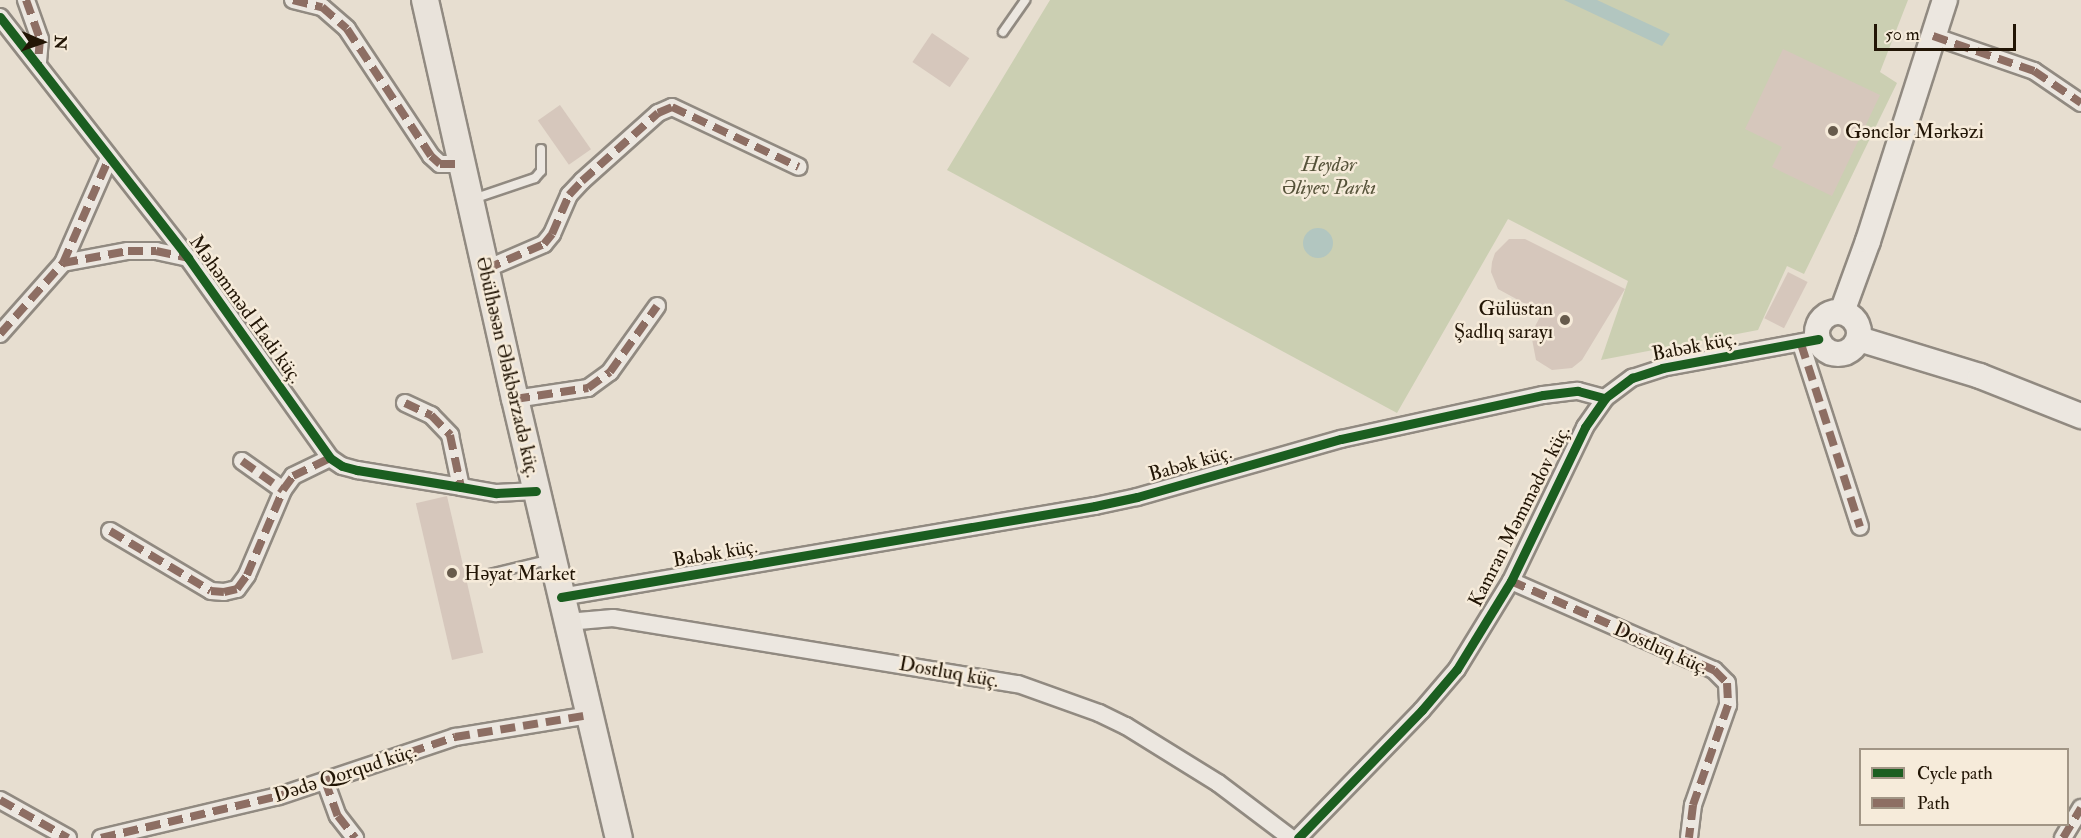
<!DOCTYPE html>
<meta charset="utf-8">
<style>
body{margin:0}
#map{position:relative;width:2081px;height:838px;overflow:hidden;background:#e7ded0;font-family:"IM FELL Double Pica",serif}
div>[style]{position:absolute}
[style*='--x']{left:calc(var(--x)*1px);top:calc(var(--y)*1px);width:calc(var(--w)*1px);rotate:calc(var(--a)*1deg)}
.green>*{inset:0;background:#cbcfb2}
.water>*{inset:0;background:#b2c6c0}
.round{border-radius:50%}
.building>*{inset:0;background:#d6c7bc;transform-origin:0 0}
.roads{filter:drop-shadow(2px 0 #918a81) drop-shadow(-2px 0 #918a81) drop-shadow(0 2px #918a81) drop-shadow(0 -2px #918a81)}
.lane>*{height:8px;margin:-4px;padding:0 4px;transform-origin:4px;border-radius:4px;background:#ece7e0}
.street>*{height:16px;margin:-8px;padding:0 8px;transform-origin:8px;border-radius:8px;background:#ece7e0}
.secondary>*{height:24px;margin:-12px;padding:0 12px;transform-origin:12px;border-radius:12px;background:#ece7e0}
.secondary>.ring{margin:-12px;padding:0;box-sizing:content-box;background:none;border:24px solid #ece7e0;border-radius:50%}
.primary>*{height:26px;margin:-13px;padding:0 13px;transform-origin:13px;border-radius:13px;background:#e9e3db}
.quiet>*{height:8px;margin-top:-4px;transform-origin:0;background:repeating-linear-gradient(90deg,#8d6e63 0 15px,transparent 0 23px)}
.cycleway>*{height:9px;margin:-4.5px;padding:0 4.5px;transform-origin:4.5px;border-radius:4.5px;background:#1b5e20}
.dots>*{width:16px;height:16px;translate:-50% -50%;box-sizing:border-box;border:3px solid #f6ebda;border-radius:50%}
span{translate:-50% -50%;white-space:nowrap;text-align:center;line-height:1.15;-webkit-text-stroke:5px #f6ebda;paint-order:stroke}
.poi-label{font-size:20px;color:#221505}
.left{translate:0 -50%;text-align:left}
.right{translate:-100% -50%;text-align:right}
.park-label{font-size:20px;color:#555239;font-style:italic}
.street-label{font-size:20px;color:#221505}
.legend{position:absolute;left:1859px;top:748px;width:210px;height:78px;box-sizing:border-box;background:#f6ebda;border:2px solid #a19585;margin:0;padding:8px 10px;list-style:none;font-size:18px;color:#221505}
.legend li{display:flex;align-items:center;gap:12px;height:30px}
.legend b{width:30px;border:2px solid #a19585}
.north{position:absolute;left:12px;top:12px;width:60px;height:60px;-webkit-text-stroke:4px #f6ebda;paint-order:stroke;rotate:92deg;font-size:16px;font-weight:700;line-height:24px;text-align:center;color:#221505}
.north::after{content:'';display:block;margin:auto;width:21px;height:27px;background:#221505;clip-path:polygon(50% 0,100% 100%,50% 72%,0 100%)}
.scale{position:absolute;left:1874px;top:24px;width:142px;height:27px;box-sizing:border-box;border:3px solid #221505;border-top:0;padding-left:8px;font-size:18px;line-height:21px;white-space:nowrap;color:#221505;-webkit-text-stroke:4px #f6ebda;paint-order:stroke}
</style>
<div id="map">
<div class="green">
<div style="clip-path:polygon(1050px 0,1908px 0,1880px 72px,1897px 83px,1804px 274px,1787px 266px,1758px 330px,1601px 360px,1628px 281px,1508px 219px,1397px 413px,947px 170px)"></div>
</div>
<div class="water">
<div style="clip-path:polygon(1564px 0,1597px 0,1670px 34px,1662px 46px)"></div>
<div class="round" style="left:1303px;top:228px;width:30px;height:30px"></div>
</div>
<div class="building">
<div style="left:932px;top:33px;width:45px;height:35px;rotate:34deg"></div>
<div style="clip-path:polygon(1783px 49px,1880px 95px,1832px 196px,1772px 167px,1782px 147px,1745px 129px)"></div>
<div style="left:560px;top:105px;width:54px;height:27px;rotate:55deg"></div>
<div style="clip-path:polygon(1509px 239px,1525px 239px,1625px 289px,1582px 360px,1572px 368px,1552px 370px,1536px 360px,1531px 334px,1542px 313px,1498px 289px,1491px 272px,1492px 262px,1495px 253px)"></div>
<div style="left:1788px;top:272px;width:22px;height:52px;rotate:27deg"></div>
<div style="left:447px;top:496px;width:161px;height:32px;rotate:77deg"></div>
</div>
<div class="roads">
<div class="lane">
<div style="--x:1003;--y:32;--w:39;--a:-55"></div>
<div style="--x:473;--y:199;--w:65;--a:-18.7"></div>
<div style="--x:535;--y:178;--w:9;--a:-49"></div>
<div style="--x:541;--y:171;--w:22;--a:-90"></div>
<div style="--x:486;--y:575;--w:68;--a:-13.6"></div>
</div>
<div class="street">
<div style="--x:26;--y:0;--w:41;--a:70.3"></div>
<div style="--x:40;--y:39;--w:25;--a:95"></div>
<div style="--x:293;--y:0;--w:30;--a:14"></div>
<div style="--x:322;--y:7;--w:33;--a:41"></div>
<div style="--x:347;--y:29;--w:152;--a:56.5"></div>
<div style="--x:431;--y:156;--w:12;--a:42"></div>
<div style="--x:440;--y:164;--w:22;--a:0"></div>
<div style="--x:0;--y:17;--w:306;--a:52"></div>
<div style="--x:188;--y:258;--w:245;--a:54.6"></div>
<div style="--x:330;--y:458;--w:14;--a:34"></div>
<div style="--x:342;--y:466;--w:16;--a:15"></div>
<div style="--x:357;--y:470;--w:105;--a:9.3"></div>
<div style="--x:461;--y:487;--w:36;--a:10"></div>
<div style="--x:496;--y:493;--w:40;--a:-2.9"></div>
<div style="--x:1933;--y:36;--w:107;--a:19.1"></div>
<div style="--x:2034;--y:71;--w:57;--a:34.2"></div>
<div style="--x:63;--y:263;--w:115;--a:-66.3"></div>
<div style="--x:486;--y:269;--w:63;--a:-23.3"></div>
<div style="--x:544;--y:244;--w:13;--a:-51"></div>
<div style="--x:552;--y:234;--w:43;--a:-66.4"></div>
<div style="--x:569;--y:195;--w:19;--a:-47"></div>
<div style="--x:582;--y:181;--w:102;--a:-41.8"></div>
<div style="--x:658;--y:113;--w:15;--a:-23"></div>
<div style="--x:672;--y:107;--w:140;--a:25.3"></div>
<div style="--x:0;--y:334;--w:95;--a:-48.4"></div>
<div style="--x:63;--y:263;--w:66;--a:-10.5"></div>
<div style="--x:128;--y:251;--w:28;--a:0"></div>
<div style="--x:156;--y:251;--w:33;--a:12"></div>
<div style="--x:1801;--y:344;--w:192;--a:72.1"></div>
<div style="--x:515;--y:399;--w:74;--a:-8.6"></div>
<div style="--x:588;--y:388;--w:27;--a:-36"></div>
<div style="--x:610;--y:372;--w:81;--a:-54.5"></div>
<div style="--x:405;--y:403;--w:29;--a:25"></div>
<div style="--x:431;--y:415;--w:28;--a:46"></div>
<div style="--x:450;--y:435;--w:53;--a:78.1"></div>
<div style="--x:242;--y:461;--w:50;--a:35.3"></div>
<div style="--x:110;--y:531;--w:117;--a:30.7"></div>
<div style="--x:211;--y:591;--w:13;--a:4"></div>
<div style="--x:224;--y:592;--w:13;--a:-13"></div>
<div style="--x:237;--y:589;--w:17;--a:-54"></div>
<div style="--x:247;--y:575;--w:92;--a:-67"></div>
<div style="--x:283;--y:490;--w:17;--a:-54"></div>
<div style="--x:293;--y:476;--w:41;--a:-25.9"></div>
<div style="--x:1511;--y:581;--w:222;--a:23.7"></div>
<div style="--x:1714;--y:670;--w:18;--a:45"></div>
<div style="--x:1727;--y:683;--w:22;--a:87"></div>
<div style="--x:1728;--y:705;--w:106;--a:109.3"></div>
<div style="--x:1693;--y:805;--w:33;--a:97"></div>
<div style="--x:561;--y:597;--w:542;--a:-9.67"></div>
<div style="--x:1095;--y:506;--w:43;--a:-12.1"></div>
<div style="--x:1137;--y:497;--w:212;--a:-15.9"></div>
<div style="--x:1341;--y:439;--w:207;--a:-12.3"></div>
<div style="--x:1543;--y:395;--w:35;--a:-7"></div>
<div style="--x:1578;--y:391;--w:28;--a:15"></div>
<div style="--x:567;--y:622;--w:46;--a:-5"></div>
<div style="--x:613;--y:618;--w:410;--a:9.3"></div>
<div style="--x:1018;--y:684;--w:86;--a:19.7"></div>
<div style="--x:1099;--y:713;--w:30;--a:26"></div>
<div style="--x:1126;--y:726;--w:108;--a:31.8"></div>
<div style="--x:1218;--y:783;--w:91;--a:37"></div>
<div style="--x:325;--y:781;--w:37;--a:70"></div>
<div style="--x:338;--y:816;--w:28;--a:52"></div>
<div style="--x:0;--y:800;--w:78;--a:29.2"></div>
<div style="--x:101;--y:838;--w:183;--a:-13.3"></div>
<div style="--x:279;--y:796;--w:186;--a:-18.5"></div>
<div style="--x:455;--y:737;--w:137;--a:-9.3"></div>
<div style="--x:1298;--y:838;--w:178;--a:-45.9"></div>
<div style="--x:1422;--y:710;--w:54;--a:-49.5"></div>
<div style="--x:1457;--y:669;--w:103;--a:-58.5"></div>
<div style="--x:1511;--y:581;--w:171;--a:-64.3"></div>
<div style="--x:1585;--y:427;--w:35;--a:-55"></div>
<div style="--x:1605;--y:398;--w:34;--a:-37"></div>
<div style="--x:1632;--y:378;--w:32;--a:-18"></div>
<div style="--x:1662;--y:368;--w:159;--a:-10.5"></div>
<div style="--x:2063;--y:838;--w:35;--a:-59"></div>
</div>
<div class="secondary">
<div style="--x:1842;--y:312;--w:76;--a:-69.9"></div>
<div style="--x:1868;--y:241;--w:253;--a:-72.3"></div>
<div class="ring" style="left:1817px;top:312px;width:18px;height:18px"></div>
<div style="--x:1859;--y:339;--w:127;--a:17"></div>
<div style="--x:1980;--y:376;--w:109;--a:21.6"></div>
</div>
<div class="primary">
<div style="--x:425;--y:0;--w:409;--a:77.3"></div>
<div style="--x:515;--y:399;--w:451;--a:76.7"></div>
</div>
</div>
<div class="quiet">
<div style="--x:26;--y:0;--w:41;--a:70.3"></div>
<div style="--x:40;--y:39;--w:25;--a:95"></div>
<div style="--x:293;--y:0;--w:30;--a:14"></div>
<div style="--x:322;--y:7;--w:33;--a:41"></div>
<div style="--x:347;--y:29;--w:152;--a:56.5"></div>
<div style="--x:431;--y:156;--w:12;--a:42"></div>
<div style="--x:440;--y:164;--w:22;--a:0"></div>
<div style="--x:1933;--y:36;--w:107;--a:19.1"></div>
<div style="--x:2034;--y:71;--w:57;--a:34.2"></div>
<div style="--x:63;--y:263;--w:115;--a:-66.3"></div>
<div style="--x:486;--y:269;--w:63;--a:-23.3"></div>
<div style="--x:544;--y:244;--w:13;--a:-51"></div>
<div style="--x:552;--y:234;--w:43;--a:-66.4"></div>
<div style="--x:569;--y:195;--w:19;--a:-47"></div>
<div style="--x:582;--y:181;--w:102;--a:-41.8"></div>
<div style="--x:658;--y:113;--w:15;--a:-23"></div>
<div style="--x:672;--y:107;--w:140;--a:25.3"></div>
<div style="--x:0;--y:334;--w:95;--a:-48.4"></div>
<div style="--x:63;--y:263;--w:66;--a:-10.5"></div>
<div style="--x:128;--y:251;--w:28;--a:0"></div>
<div style="--x:156;--y:251;--w:33;--a:12"></div>
<div style="--x:1801;--y:344;--w:192;--a:72.1"></div>
<div style="--x:515;--y:399;--w:74;--a:-8.6"></div>
<div style="--x:588;--y:388;--w:27;--a:-36"></div>
<div style="--x:610;--y:372;--w:81;--a:-54.5"></div>
<div style="--x:405;--y:403;--w:29;--a:25"></div>
<div style="--x:431;--y:415;--w:28;--a:46"></div>
<div style="--x:450;--y:435;--w:53;--a:78.1"></div>
<div style="--x:242;--y:461;--w:50;--a:35.3"></div>
<div style="--x:110;--y:531;--w:117;--a:30.7"></div>
<div style="--x:211;--y:591;--w:13;--a:4"></div>
<div style="--x:224;--y:592;--w:13;--a:-13"></div>
<div style="--x:237;--y:589;--w:17;--a:-54"></div>
<div style="--x:247;--y:575;--w:92;--a:-67"></div>
<div style="--x:283;--y:490;--w:17;--a:-54"></div>
<div style="--x:293;--y:476;--w:41;--a:-25.9"></div>
<div style="--x:1511;--y:581;--w:222;--a:23.7"></div>
<div style="--x:1714;--y:670;--w:18;--a:45"></div>
<div style="--x:1727;--y:683;--w:22;--a:87"></div>
<div style="--x:1728;--y:705;--w:106;--a:109.3"></div>
<div style="--x:1693;--y:805;--w:33;--a:97"></div>
<div style="--x:325;--y:781;--w:37;--a:70"></div>
<div style="--x:338;--y:816;--w:28;--a:52"></div>
<div style="--x:0;--y:800;--w:78;--a:29.2"></div>
<div style="--x:101;--y:838;--w:183;--a:-13.3"></div>
<div style="--x:279;--y:796;--w:186;--a:-18.5"></div>
<div style="--x:455;--y:737;--w:137;--a:-9.3"></div>
<div style="--x:2063;--y:838;--w:35;--a:-59"></div>
</div>
<div class="cycleway">
<div style="--x:0;--y:17;--w:306;--a:52"></div>
<div style="--x:188;--y:258;--w:245;--a:54.6"></div>
<div style="--x:330;--y:458;--w:14;--a:34"></div>
<div style="--x:342;--y:466;--w:16;--a:15"></div>
<div style="--x:357;--y:470;--w:105;--a:9.3"></div>
<div style="--x:461;--y:487;--w:36;--a:10"></div>
<div style="--x:496;--y:493;--w:40;--a:-2.9"></div>
<div style="--x:561;--y:597;--w:542;--a:-9.67"></div>
<div style="--x:1095;--y:506;--w:43;--a:-12.1"></div>
<div style="--x:1137;--y:497;--w:212;--a:-15.9"></div>
<div style="--x:1341;--y:439;--w:207;--a:-12.3"></div>
<div style="--x:1543;--y:395;--w:35;--a:-7"></div>
<div style="--x:1578;--y:391;--w:28;--a:15"></div>
<div style="--x:1298;--y:838;--w:178;--a:-45.9"></div>
<div style="--x:1422;--y:710;--w:54;--a:-49.5"></div>
<div style="--x:1457;--y:669;--w:103;--a:-58.5"></div>
<div style="--x:1511;--y:581;--w:171;--a:-64.3"></div>
<div style="--x:1585;--y:427;--w:35;--a:-55"></div>
<div style="--x:1605;--y:398;--w:34;--a:-37"></div>
<div style="--x:1632;--y:378;--w:32;--a:-18"></div>
<div style="--x:1662;--y:368;--w:159;--a:-10.5"></div>
</div>
<div class="dots">
<div style="left:1833px;top:131px;background:#675b4c"></div>
<div style="left:1565px;top:320px;background:#675b4c"></div>
<div style="left:452px;top:573px;background:#675b4c"></div>
</div>
<div class="poi-label">
<span class="left" style="left:1845px;top:131px">Gənclər Mərkəzi</span>
<span class="right" style="left:1553px;top:320px">Gülüstan<br>Şadlıq sarayı</span>
<span class="left" style="left:464px;top:573px">Həyat Market</span>
</div>
<div class="park-label">
<span style="left:1329px;top:176px">Heydər<br>Əliyev Parkı</span>
</div>
<div class="street-label">
<span style="left:246px;top:309px;rotate:54deg">Məhəmməd Hadi küç.</span>
<span style="left:1694px;top:346px;rotate:-11deg">Babək küç.</span>
<span style="left:508px;top:367px;rotate:77deg">Əbülhəsən Ələkbərzadə küç.</span>
<span style="left:1190px;top:463px;rotate:-16deg">Babək küç.</span>
<span style="left:1519px;top:516px;rotate:-63deg">Kamran Məmmədov küç.</span>
<span style="left:715px;top:553px;rotate:-10deg">Babək küç.</span>
<span style="left:1661px;top:648px;rotate:24deg">Dostluq küç.</span>
<span style="left:949px;top:672px;rotate:10deg">Dostluq küç.</span>
<span style="left:345px;top:773px;rotate:-18deg">Dədə Qorqud küç.</span>
</div>
<ul class="legend">
<li><b style="height:8px;background:#1b5e20"></b>Cycle path</li>
<li><b style="height:8px;background:#8d6e63"></b>Path</li>
</ul>
<div class="north">N</div>
<div class="scale">50 m</div>
</div>
